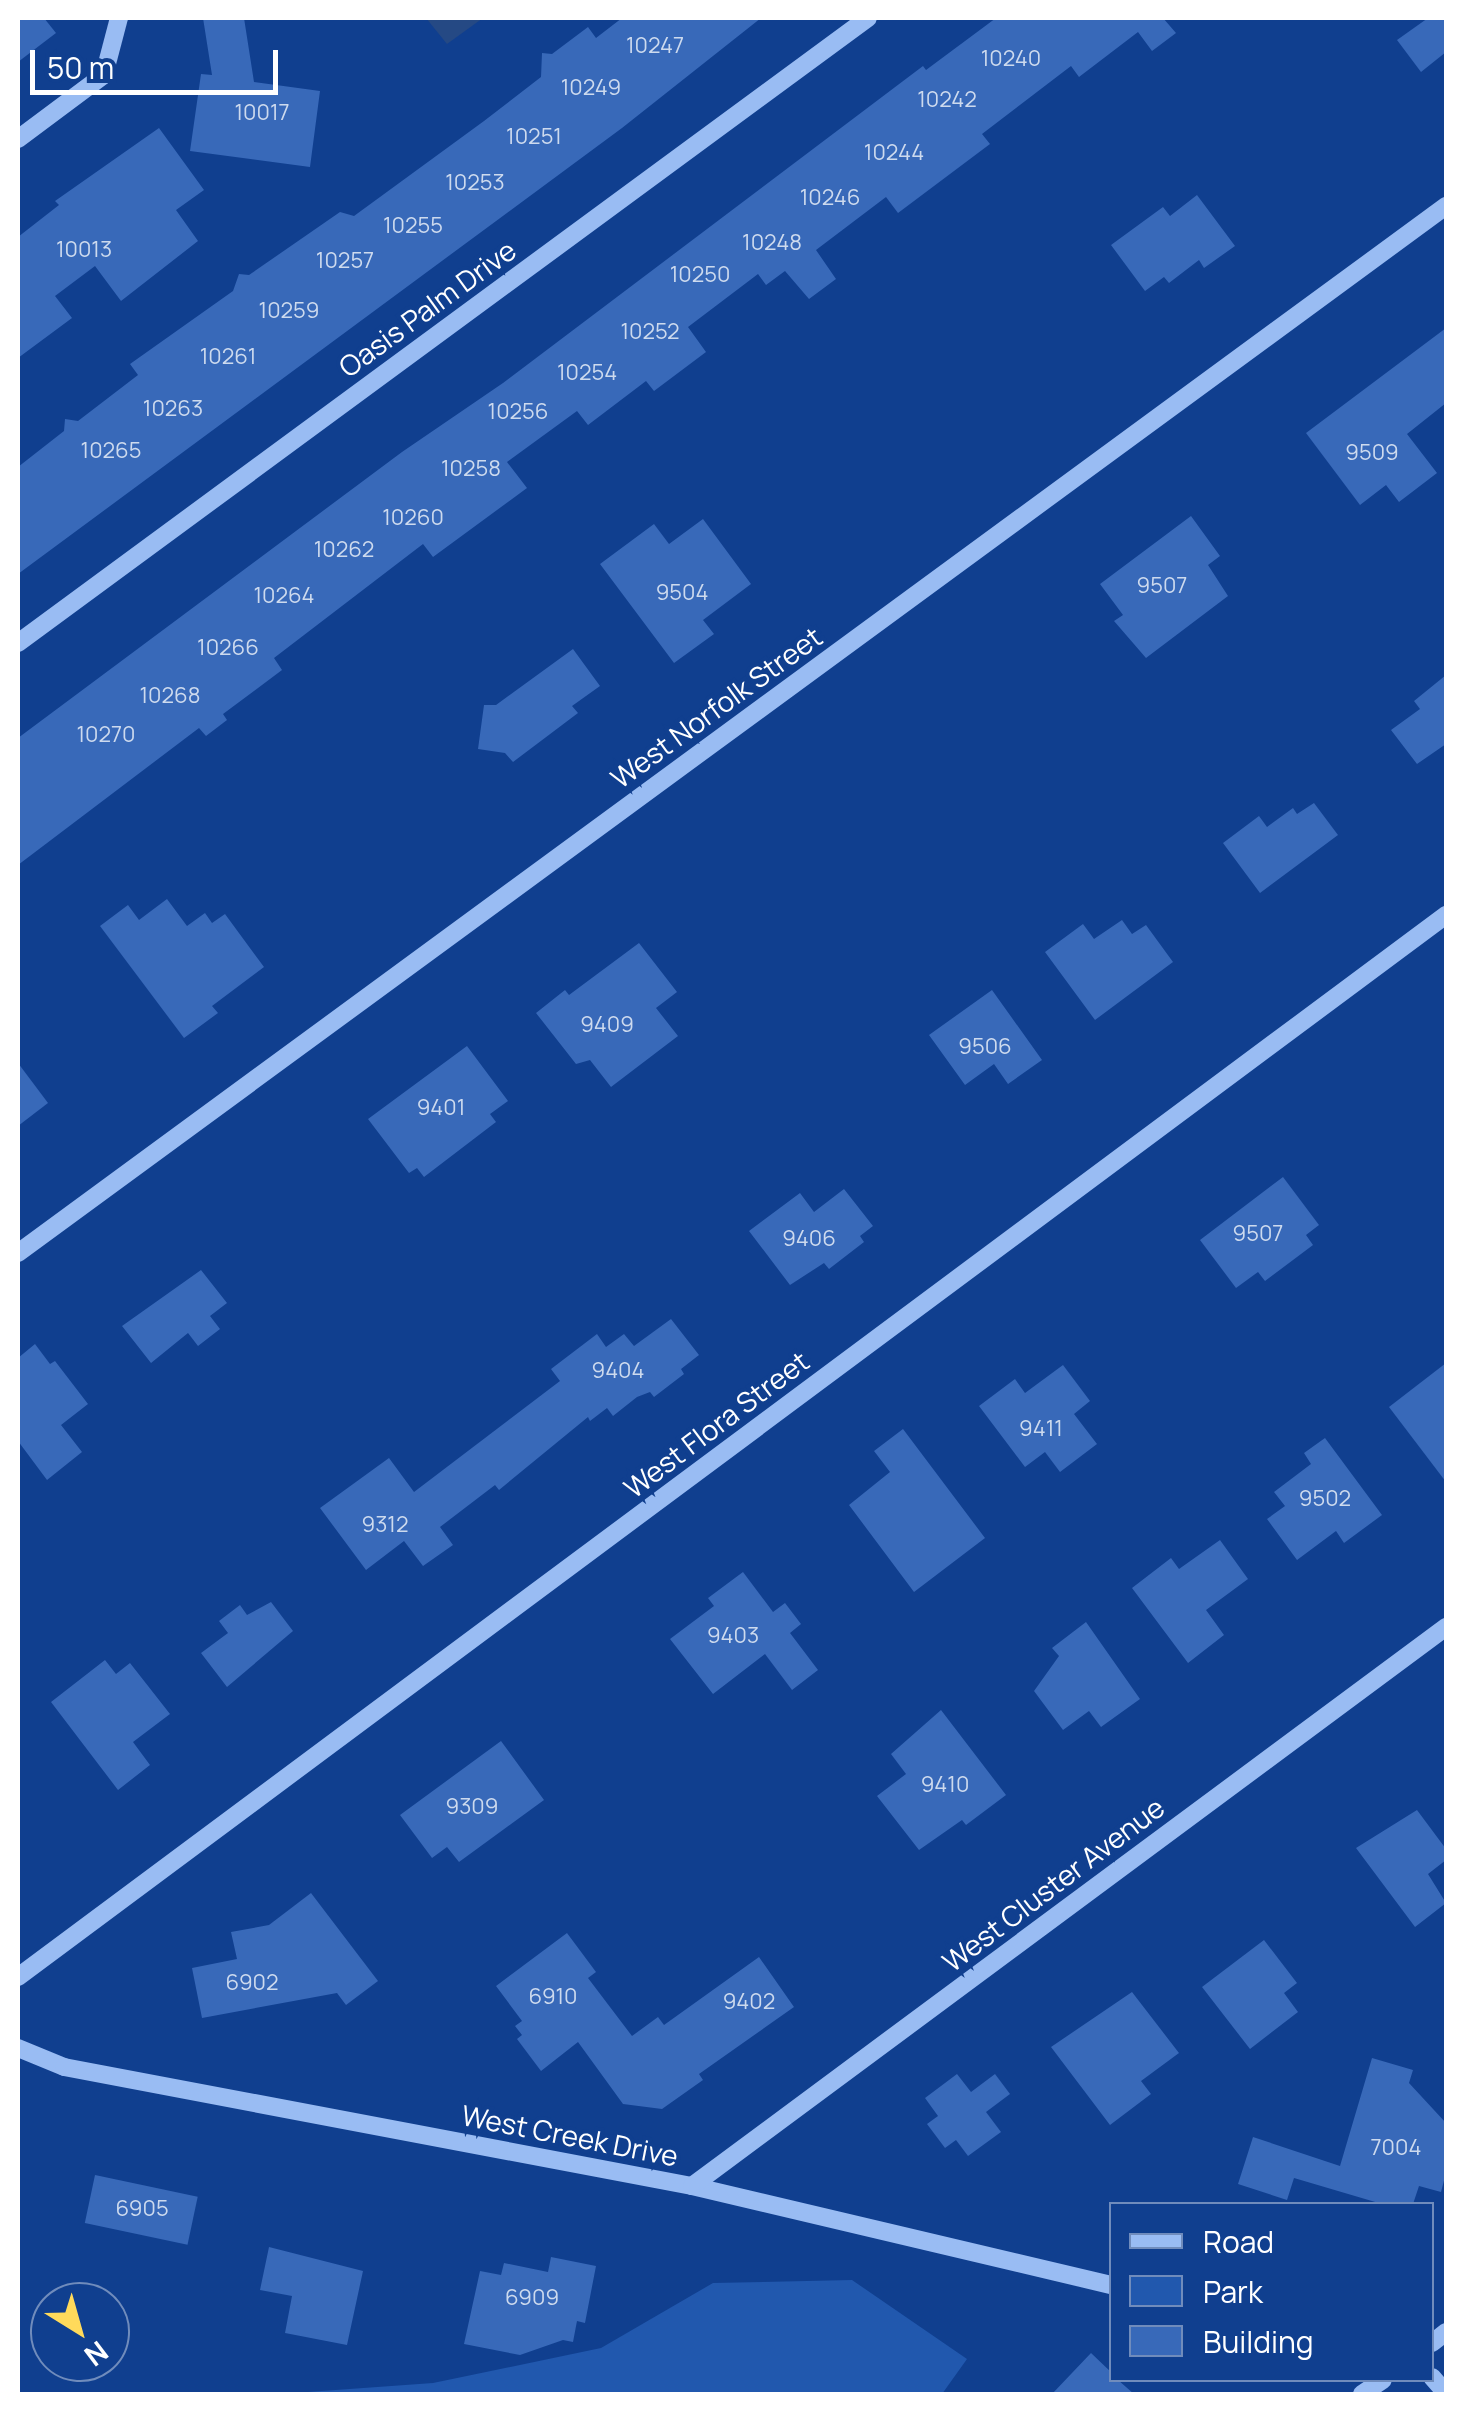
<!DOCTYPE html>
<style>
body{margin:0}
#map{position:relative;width:1464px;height:2412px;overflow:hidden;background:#103f8f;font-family:Manrope,sans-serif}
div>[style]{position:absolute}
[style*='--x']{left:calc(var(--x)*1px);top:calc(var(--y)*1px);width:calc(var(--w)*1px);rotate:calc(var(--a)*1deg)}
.green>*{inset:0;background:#2158ae}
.water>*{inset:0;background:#254984}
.building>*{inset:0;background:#3869b9;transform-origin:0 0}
.minor>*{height:18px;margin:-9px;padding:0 9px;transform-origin:9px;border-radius:9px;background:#99bcf3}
span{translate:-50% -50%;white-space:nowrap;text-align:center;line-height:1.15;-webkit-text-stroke:8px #103f8f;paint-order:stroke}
.number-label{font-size:22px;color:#cddaee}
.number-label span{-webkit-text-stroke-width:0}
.street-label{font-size:28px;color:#fff}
.frame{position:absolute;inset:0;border:20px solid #fff;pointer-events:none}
.legend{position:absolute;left:1109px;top:2202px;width:325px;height:180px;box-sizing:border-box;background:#103f8f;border:2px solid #708cbc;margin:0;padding:12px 18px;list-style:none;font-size:30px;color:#fff}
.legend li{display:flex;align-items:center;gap:20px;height:50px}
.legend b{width:50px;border:2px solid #708cbc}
.north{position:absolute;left:30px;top:2282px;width:100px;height:100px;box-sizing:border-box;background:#103f8f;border:2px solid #708cbc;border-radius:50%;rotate:143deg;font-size:28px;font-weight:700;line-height:40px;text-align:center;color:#fff}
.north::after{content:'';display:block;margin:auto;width:35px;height:45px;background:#ffda5b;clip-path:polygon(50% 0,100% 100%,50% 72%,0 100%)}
.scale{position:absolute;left:30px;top:50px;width:248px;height:45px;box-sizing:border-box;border:5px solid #fff;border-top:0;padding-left:12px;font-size:30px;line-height:35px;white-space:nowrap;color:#fff;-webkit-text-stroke:8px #103f8f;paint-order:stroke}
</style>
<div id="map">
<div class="green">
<div style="clip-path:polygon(852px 2280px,967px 2359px,942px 2394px,280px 2394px,433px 2383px,601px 2348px,713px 2283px)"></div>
</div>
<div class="water">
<div style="clip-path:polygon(426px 18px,483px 18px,447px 44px)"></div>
</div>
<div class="building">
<div style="clip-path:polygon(18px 18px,44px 18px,56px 33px,18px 62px)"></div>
<div style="clip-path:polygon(203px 18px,244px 18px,254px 82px,320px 91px,310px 167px,190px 151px,201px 74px,212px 75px)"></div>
<div style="clip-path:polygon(622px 18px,761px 18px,622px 128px,18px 574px,18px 467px,64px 431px,65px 419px,78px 421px,138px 375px,130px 364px,233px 291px,239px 274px,249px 275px,340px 212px,354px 216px,484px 121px,541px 77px,542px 53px,552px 54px,588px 27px,596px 38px)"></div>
<div style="clip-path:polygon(996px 18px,1163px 18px,1176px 33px,1152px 51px,1138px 32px,1079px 77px,1071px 66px,982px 134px,990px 144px,898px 213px,886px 197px,816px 250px,836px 279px,809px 299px,785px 271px,766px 285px,758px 274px,688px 327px,706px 352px,654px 391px,646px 381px,588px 425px,577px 411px,507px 462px,527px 488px,433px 557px,423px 544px,274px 658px,282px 670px,223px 714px,227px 720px,206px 736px,199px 728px,18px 865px,18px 738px,402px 452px,503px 383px,923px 66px,926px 70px)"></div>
<div style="clip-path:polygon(1428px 18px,1446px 18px,1446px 52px,1421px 72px,1397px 40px)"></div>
<div style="clip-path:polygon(159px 128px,204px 190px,176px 210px,198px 241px,121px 301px,95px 266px,55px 296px,72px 318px,18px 358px,18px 237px,59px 205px,55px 201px)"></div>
<div style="clip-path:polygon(1197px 195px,1235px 246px,1204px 268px,1199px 260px,1169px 283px,1164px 277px,1145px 291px,1111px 245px,1163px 207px,1170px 216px)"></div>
<div style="clip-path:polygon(1446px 328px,1446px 403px,1407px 434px,1437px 473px,1399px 502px,1386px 485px,1360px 505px,1306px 433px)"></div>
<div style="clip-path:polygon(1191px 516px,1220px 556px,1208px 565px,1228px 596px,1146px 658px,1114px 621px,1123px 615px,1100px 584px)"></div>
<div style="clip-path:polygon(703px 519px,751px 584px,703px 620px,714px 634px,674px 663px,600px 564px,654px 524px,669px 544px)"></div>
<div style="clip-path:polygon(573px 649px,600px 686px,572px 706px,578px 713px,513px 762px,505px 753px,478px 749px,484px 705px,496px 705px)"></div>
<div style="clip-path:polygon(1446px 675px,1446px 744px,1417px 764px,1391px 730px,1420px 709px,1414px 701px)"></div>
<div style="clip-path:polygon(1314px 803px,1338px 835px,1260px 893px,1223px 843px,1259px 816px,1267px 827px,1293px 808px,1297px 814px)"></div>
<div style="clip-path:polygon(167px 899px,187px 926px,205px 913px,212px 923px,225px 914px,264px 967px,212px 1006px,218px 1013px,184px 1038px,100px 926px,128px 905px,139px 920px)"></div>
<div style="clip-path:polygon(1122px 920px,1132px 934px,1146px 925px,1173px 962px,1095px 1020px,1045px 952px,1083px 924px,1094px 939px)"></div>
<div style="clip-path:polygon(639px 943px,677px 992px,656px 1008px,678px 1036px,611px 1087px,590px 1060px,576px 1064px,536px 1013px,565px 990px,569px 995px)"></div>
<div style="clip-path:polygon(992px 990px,1042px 1060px,1008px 1084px,994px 1064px,965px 1085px,929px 1035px)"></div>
<div style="clip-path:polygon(467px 1046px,508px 1101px,490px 1114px,496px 1122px,424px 1177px,417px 1168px,409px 1173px,368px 1119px)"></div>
<div style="clip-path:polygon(18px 1063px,48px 1103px,18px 1126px)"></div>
<div style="clip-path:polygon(1283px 1177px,1319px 1225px,1306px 1235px,1313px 1245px,1265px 1281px,1258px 1272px,1236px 1288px,1200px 1240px)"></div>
<div style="clip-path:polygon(844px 1189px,873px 1226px,860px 1236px,864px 1242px,829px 1269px,824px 1263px,790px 1285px,749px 1231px,800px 1193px,814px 1212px)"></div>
<div style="clip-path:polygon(201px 1270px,227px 1303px,210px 1316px,220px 1329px,198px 1346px,188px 1333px,151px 1363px,122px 1326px)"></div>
<div style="clip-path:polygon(671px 1319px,699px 1355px,681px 1369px,684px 1374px,654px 1397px,650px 1392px,637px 1397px,613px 1416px,607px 1408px,590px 1421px,588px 1417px,499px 1490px,495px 1485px,440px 1527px,453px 1545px,423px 1566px,404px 1541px,366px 1570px,320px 1508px,389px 1458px,414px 1492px,560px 1381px,551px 1369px,597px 1334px,606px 1347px,624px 1334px,634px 1346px)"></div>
<div style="clip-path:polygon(35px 1344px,50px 1364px,55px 1361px,88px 1404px,61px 1425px,82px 1452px,47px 1480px,18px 1441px,18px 1358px)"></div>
<div style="clip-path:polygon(1446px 1363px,1446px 1482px,1389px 1407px)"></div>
<div style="clip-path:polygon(1063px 1365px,1090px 1401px,1074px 1414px,1097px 1444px,1060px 1472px,1045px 1452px,1025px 1467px,979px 1406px,1015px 1379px,1025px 1393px)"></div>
<div style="clip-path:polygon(903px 1429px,985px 1538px,914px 1592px,849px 1505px,890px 1472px,874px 1451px)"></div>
<div style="clip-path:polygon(1325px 1438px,1382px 1515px,1344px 1543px,1336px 1531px,1297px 1560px,1267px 1519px,1285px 1506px,1274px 1492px,1311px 1464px,1304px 1453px)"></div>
<div style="clip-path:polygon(1220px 1540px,1248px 1579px,1206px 1610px,1224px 1635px,1188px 1663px,1132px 1588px,1171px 1558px,1179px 1569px)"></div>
<div style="clip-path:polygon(743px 1572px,773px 1612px,785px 1603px,801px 1624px,790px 1633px,818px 1670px,792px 1690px,765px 1654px,713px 1694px,670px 1639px,714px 1606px,708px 1598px)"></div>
<div style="clip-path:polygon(271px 1602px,293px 1631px,227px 1687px,201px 1653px,228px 1633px,219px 1621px,240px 1605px,247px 1615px)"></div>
<div style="clip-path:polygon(1086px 1622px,1140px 1699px,1101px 1727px,1089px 1711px,1063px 1730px,1034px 1691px,1059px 1656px,1052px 1648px)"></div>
<div style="clip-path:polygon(105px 1660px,116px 1674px,130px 1663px,170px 1714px,133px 1742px,150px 1765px,118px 1790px,51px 1702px)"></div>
<div style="clip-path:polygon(941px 1710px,1006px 1795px,966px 1825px,962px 1820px,919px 1850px,877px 1796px,906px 1774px,891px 1754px)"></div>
<div style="clip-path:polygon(501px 1741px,544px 1800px,459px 1862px,447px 1847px,432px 1858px,400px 1815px)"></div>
<div style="clip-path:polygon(1417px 1810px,1446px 1849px,1446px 1860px,1428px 1874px,1446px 1903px,1415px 1927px,1356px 1848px)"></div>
<div style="clip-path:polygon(311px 1893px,378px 1981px,346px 2005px,337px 1993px,202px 2018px,192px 1968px,237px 1959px,231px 1932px,269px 1925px)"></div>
<div style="clip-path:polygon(567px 1933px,596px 1972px,588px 1978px,632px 2036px,658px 2017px,664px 2025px,759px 1957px,794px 2007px,699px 2074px,703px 2080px,662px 2109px,623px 2104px,578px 2042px,541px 2071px,517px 2039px,522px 2035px,515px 2026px,522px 2021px,496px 1986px)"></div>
<div style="clip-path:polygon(1264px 1940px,1297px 1983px,1284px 1993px,1298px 2012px,1250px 2049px,1202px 1987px)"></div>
<div style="clip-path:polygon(1132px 1992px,1179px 2053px,1141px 2081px,1151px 2094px,1110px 2125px,1051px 2047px)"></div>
<div style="clip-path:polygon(1372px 2058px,1413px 2070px,1409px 2083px,1446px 2123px,1446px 2173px,1441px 2192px,1419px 2186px,1413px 2204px,1382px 2204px,1294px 2178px,1287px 2200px,1238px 2184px,1253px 2137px,1340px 2166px)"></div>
<div style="clip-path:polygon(957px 2074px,971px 2092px,995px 2074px,1010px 2094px,986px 2112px,1001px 2132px,968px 2156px,956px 2140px,945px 2148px,927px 2124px,938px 2116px,925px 2098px)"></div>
<div style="left:95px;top:2175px;width:105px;height:49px;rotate:12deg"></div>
<div style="clip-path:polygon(269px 2247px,363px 2271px,347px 2345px,285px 2333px,292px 2296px,260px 2290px)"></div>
<div style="clip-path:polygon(551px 2257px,596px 2266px,585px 2323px,577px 2321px,573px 2342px,563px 2340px,520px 2355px,464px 2344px,480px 2271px,501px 2275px,504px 2263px,548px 2272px)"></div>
<div style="clip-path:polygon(1091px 2353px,1112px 2373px,1112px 2380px,1118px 2380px,1134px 2394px,1052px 2394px)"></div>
</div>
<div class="minor">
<div style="--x:18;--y:139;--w:107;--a:-36.7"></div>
<div style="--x:104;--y:75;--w:59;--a:-75.3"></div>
<div style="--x:18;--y:643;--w:1055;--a:-36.33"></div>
<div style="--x:18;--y:1253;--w:1771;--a:-36.25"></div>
<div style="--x:18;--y:1977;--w:1780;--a:-36.64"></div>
<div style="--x:18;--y:2048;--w:50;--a:22.4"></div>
<div style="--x:64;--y:2067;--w:639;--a:10.73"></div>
<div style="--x:692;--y:2186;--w:432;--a:13.3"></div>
<div style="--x:692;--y:2186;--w:939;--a:-36.55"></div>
<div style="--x:1432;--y:2343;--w:18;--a:-38"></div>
<div style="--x:1432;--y:2377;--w:21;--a:49"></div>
<div style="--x:1362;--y:2394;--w:25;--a:-34"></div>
</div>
<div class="number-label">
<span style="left:655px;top:46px">10247</span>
<span style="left:1011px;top:59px">10240</span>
<span style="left:591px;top:88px">10249</span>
<span style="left:947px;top:100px">10242</span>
<span style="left:262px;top:113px">10017</span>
<span style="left:534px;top:137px">10251</span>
<span style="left:894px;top:153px">10244</span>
<span style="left:475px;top:183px">10253</span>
<span style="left:830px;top:198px">10246</span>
<span style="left:413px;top:226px">10255</span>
<span style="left:772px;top:243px">10248</span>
<span style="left:84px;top:250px">10013</span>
<span style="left:345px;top:261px">10257</span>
<span style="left:700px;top:275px">10250</span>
<span style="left:289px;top:311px">10259</span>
<span style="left:650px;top:332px">10252</span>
<span style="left:228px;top:357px">10261</span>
<span style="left:587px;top:373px">10254</span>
<span style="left:173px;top:409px">10263</span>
<span style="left:518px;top:412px">10256</span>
<span style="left:111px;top:451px">10265</span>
<span style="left:1372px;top:453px">9509</span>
<span style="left:471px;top:469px">10258</span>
<span style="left:413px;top:518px">10260</span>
<span style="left:344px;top:550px">10262</span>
<span style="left:1162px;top:586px">9507</span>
<span style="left:682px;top:593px">9504</span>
<span style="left:284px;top:596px">10264</span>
<span style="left:228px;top:648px">10266</span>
<span style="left:170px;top:696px">10268</span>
<span style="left:106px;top:735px">10270</span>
<span style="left:607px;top:1025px">9409</span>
<span style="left:985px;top:1047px">9506</span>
<span style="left:441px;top:1108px">9401</span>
<span style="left:1258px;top:1234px">9507</span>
<span style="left:809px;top:1239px">9406</span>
<span style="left:618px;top:1371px">9404</span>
<span style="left:1041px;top:1429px">9411</span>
<span style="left:1325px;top:1499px">9502</span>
<span style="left:385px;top:1525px">9312</span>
<span style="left:733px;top:1636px">9403</span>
<span style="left:945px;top:1785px">9410</span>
<span style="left:472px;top:1807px">9309</span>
<span style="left:252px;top:1983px">6902</span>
<span style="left:553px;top:1997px">6910</span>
<span style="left:749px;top:2002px">9402</span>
<span style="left:1396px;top:2148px">7004</span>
<span style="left:142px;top:2209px">6905</span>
<span style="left:532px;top:2298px">6909</span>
</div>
<div class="street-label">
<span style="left:427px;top:308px;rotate:-36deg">Oasis Palm Drive</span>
<span style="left:716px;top:707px;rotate:-36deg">West Norfolk Street</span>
<span style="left:716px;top:1424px;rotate:-37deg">West Flora Street</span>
<span style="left:1053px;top:1884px;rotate:-37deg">West Cluster Avenue</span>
<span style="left:570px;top:2135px;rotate:11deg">West Creek Drive</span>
</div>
<div class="frame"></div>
<ul class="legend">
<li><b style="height:12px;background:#99bcf3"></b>Road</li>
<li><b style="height:28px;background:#2158ae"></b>Park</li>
<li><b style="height:28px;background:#3869b9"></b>Building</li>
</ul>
<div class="north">N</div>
<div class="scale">50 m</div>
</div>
